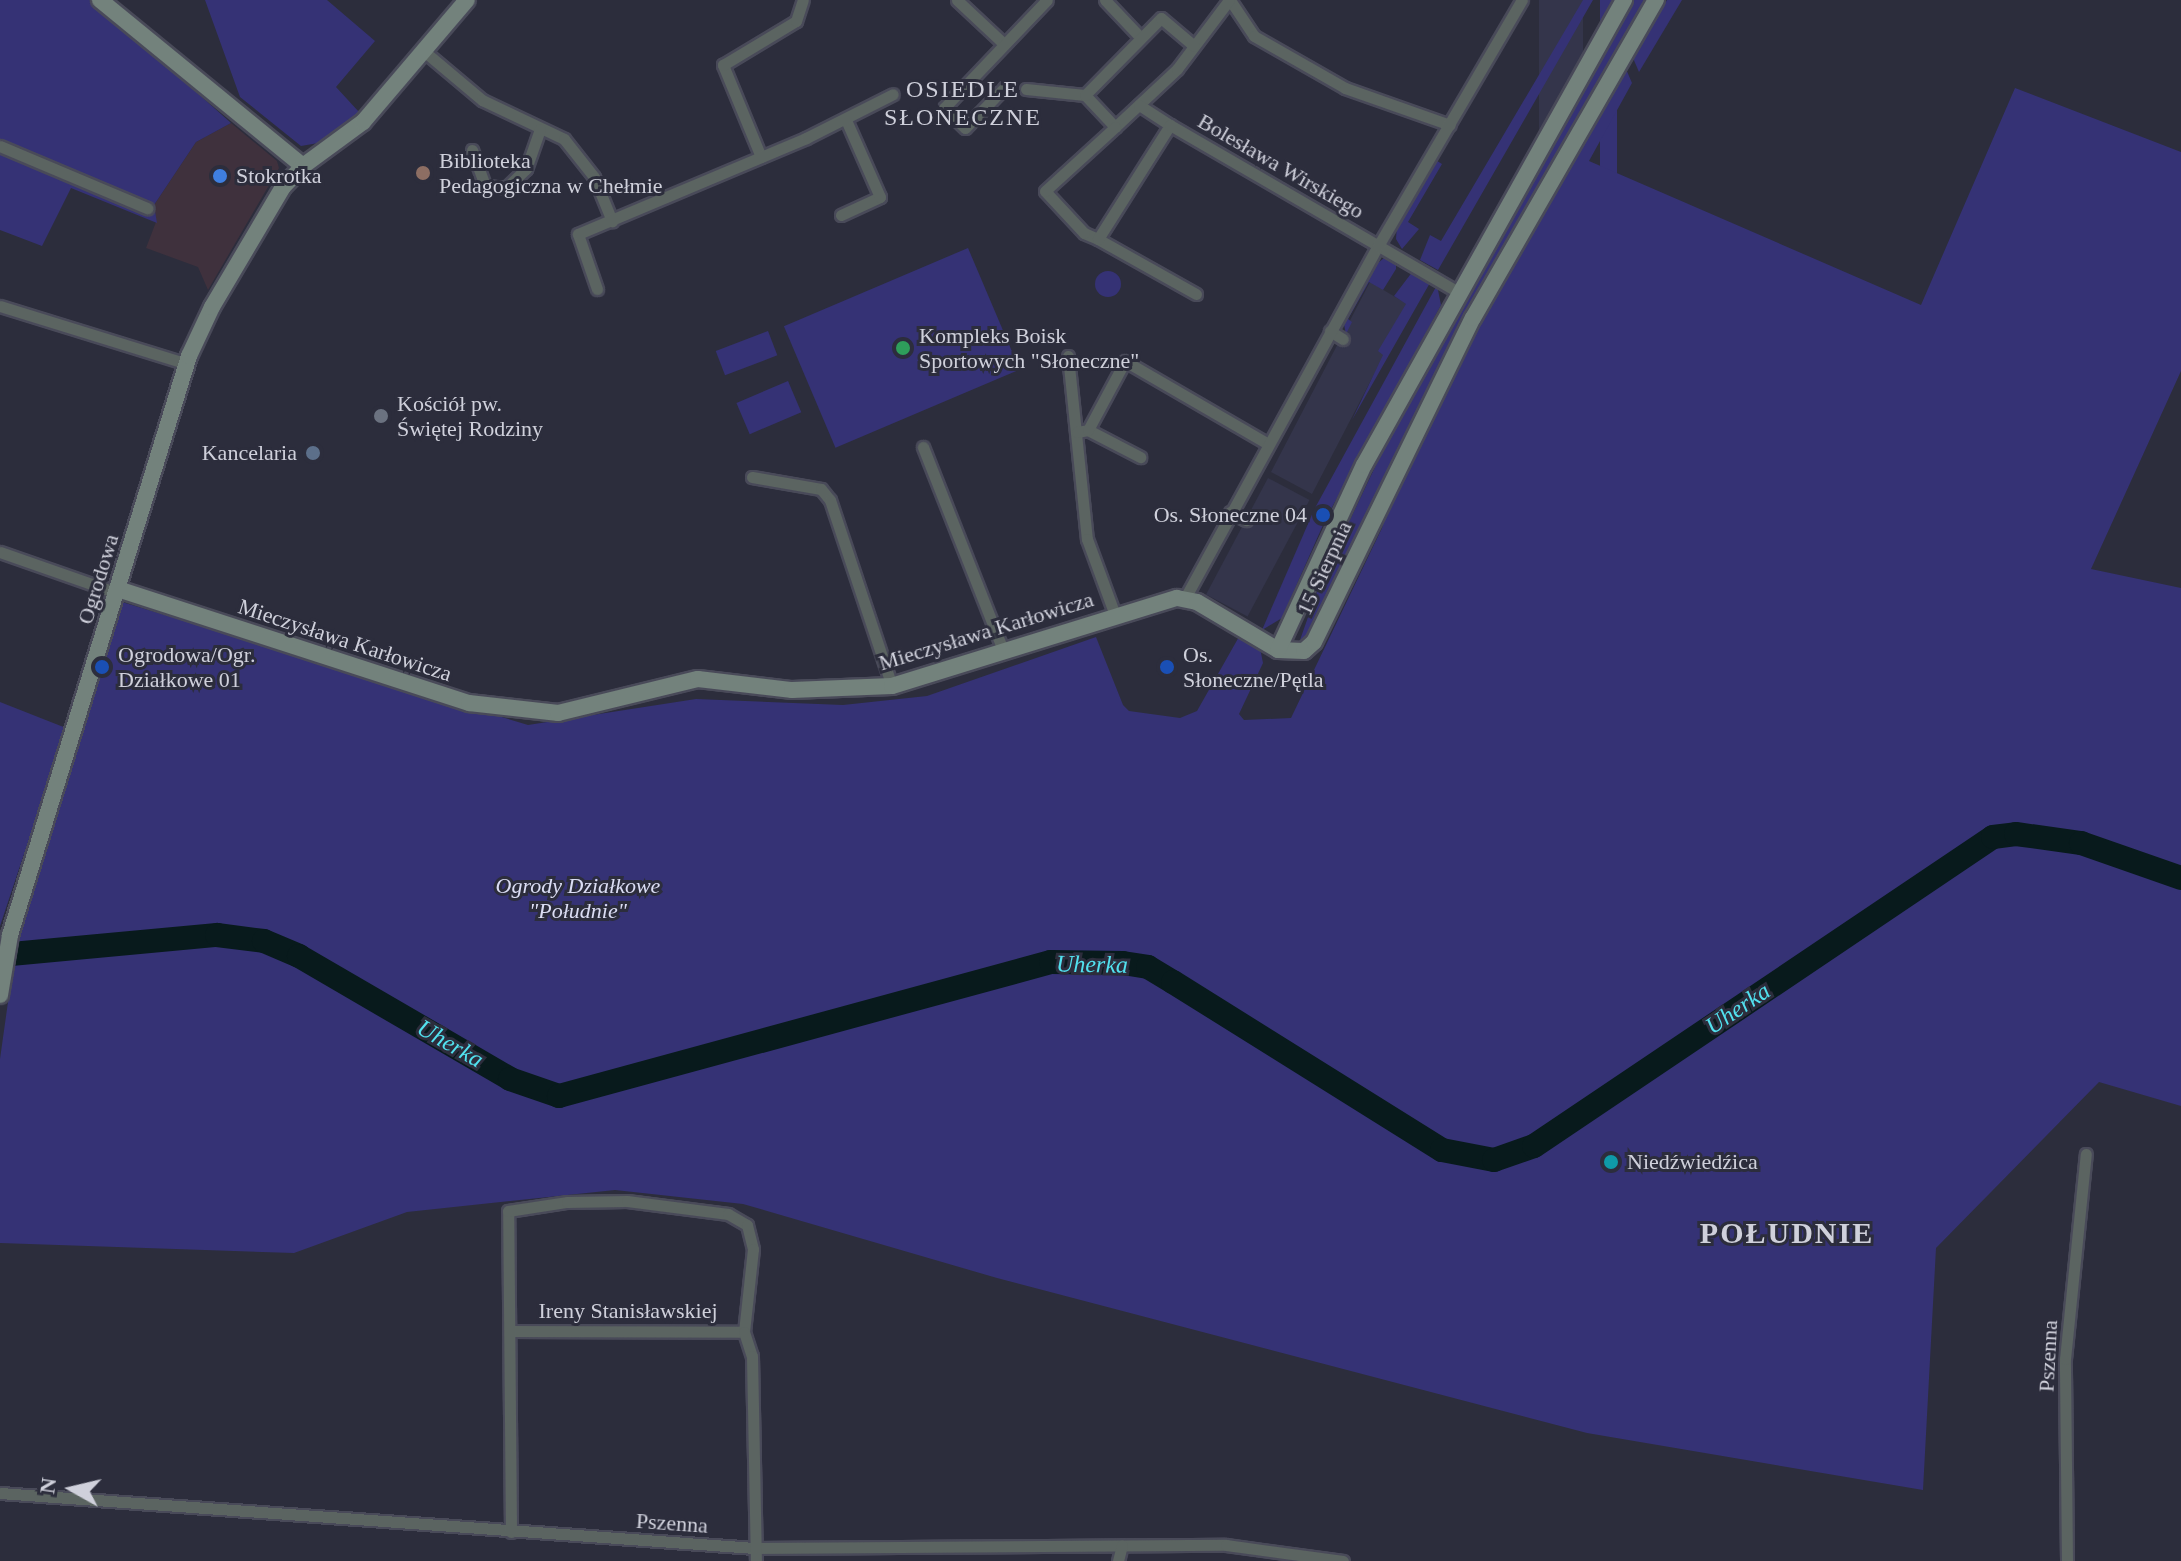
<!DOCTYPE html>
<meta charset="utf-8">
<style>
body{margin:0}
#map{position:relative;width:2181px;height:1561px;overflow:hidden;background:#2c2d3c;font-family:Georgia,serif}
div>[style]{position:absolute}
[style*='--x']{left:calc(var(--x)*1px);top:calc(var(--y)*1px);width:calc(var(--w)*1px);rotate:calc(var(--a)*1deg)}
.commercial>*{inset:0;background:#3f313d}
.built>*{inset:0;background:#34354b;transform-origin:0 0}
.green>*{inset:0;background:#353275;transform-origin:0 0}
.round{border-radius:50%}
.river>*{height:24px;margin:-12px;padding:0 12px;transform-origin:12px;border-radius:12px;background:#081a1c}
.roads{filter:drop-shadow(2px 0 #494a59) drop-shadow(-2px 0 #494a59) drop-shadow(0 2px #494a59) drop-shadow(0 -2px #494a59)}
.street>*{height:11px;margin:-5.5px;padding:0 5.5px;transform-origin:5.5px;border-radius:5.5px;background:#5b6461}
.secondary>*{height:16px;margin:-8px;padding:0 8px;transform-origin:8px;border-radius:8px;background:#73827c}
.dots>*{width:22px;height:22px;translate:-50% -50%;box-sizing:border-box;border:4px solid #2c2d3c;border-radius:50%}
span{translate:-50% -50%;white-space:nowrap;text-align:center;line-height:1.15;-webkit-text-stroke:6px #2c2d3c;paint-order:stroke}
.poi-label{font-size:22px;color:#cfd0db}
.left{translate:0 -50%;text-align:left}
.right{translate:-100% -50%;text-align:right}
.street-label{font-size:22px;color:#cfd0db}
.park-label{font-size:22px;color:#dbddf4;font-style:italic}
.neighbourhood-label{font-size:24px;color:#cfd0db;letter-spacing:2px}
.water-label{font-size:24px;color:#52e1ef;font-style:italic}
.district-label{font-size:30px;color:#cfd0db;font-weight:700;letter-spacing:2px}
.north{position:absolute;left:32px;top:1449px;width:80px;height:80px;-webkit-text-stroke:6px #2c2d3c;paint-order:stroke;rotate:278deg;font-size:22px;font-weight:700;line-height:32px;text-align:center;color:#cfd0db}
.north::after{content:'';display:block;margin:auto;width:28px;height:36px;background:#cfd0db;clip-path:polygon(50% 0,100% 100%,50% 72%,0 100%)}
</style>
<div id="map">
<div class="commercial">
<div style="clip-path:polygon(231px 123px,277px 161px,279px 168px,208px 290px,198px 267px,146px 248px,156px 222px,154px 205px,196px 142px)"></div>
</div>
<div class="built">
<div style="left:1539px;top:0;width:44px;height:258px"></div>
<div style="clip-path:polygon(1370px 282px,1407px 304px,1379px 351px,1384px 355px,1312px 494px,1271px 472px)"></div>
<div style="left:1268px;top:478px;width:47px;height:132px;rotate:28deg"></div>
</div>
<div class="green">
<div style="clip-path:polygon(0 0,93px 0,231px 123px,196px 142px,154px 205px,157px 223px,71px 188px,42px 246px,0 230px)"></div>
<div style="clip-path:polygon(205px 0,327px 0,375px 41px,336px 87px,359px 112px,324px 142px,301px 146px,240px 97px)"></div>
<div style="clip-path:polygon(1583px 0,1593px 0,1438px 270px,1420px 260px,1430px 235px,1441px 241px)"></div>
<div style="left:1600px;top:0;width:17px;height:315px"></div>
<div style="clip-path:polygon(1633px 0,1650px 0,1450px 344px,1312px 633px,1300px 640px,1320px 583px,1394px 427px)"></div>
<div style="clip-path:polygon(1667px 0,1682px 0,1639px 72px,1633px 58px)"></div>
<div style="clip-path:polygon(evenodd,1626px 69px,1632px 83px,1589px 161px,1921px 305px,2015px 88px,2181px 152px,2181px 371px,2091px 569px,2181px 588px,2181px 1106px,2099px 1082px,1936px 1248px,1923px 1490px,1587px 1433px,997px 1278px,743px 1204px,615px 1190px,407px 1212px,294px 1253px,0 1243px,0 1059px,16px 945px,122px 602px,528px 725px,696px 699px,843px 705px,927px 696px,1096px 637px,1123px 705px,1129px 711px,1180px 718px,1197px 711px,1240px 635px,1260px 648px,1263px 663px,1239px 714px,1244px 720px,1291px 718px,1382px 528px,1391px 495px,1479px 321px,1626px 69px,1140px 966px,1173px 982px,1337px 1085px,1336px 1085px,1140px 966px)"></div>
<div style="clip-path:polygon(1434px 159px,1442px 164px,1408px 222px,1419px 229px,1402px 249px,1396px 239px,1397px 225px)"></div>
<div style="left:968px;top:248px;width:132px;height:200px;rotate:67deg"></div>
<div style="clip-path:polygon(1384px 258px,1396px 262px,1396px 269px,1383px 290px,1369px 282px,1348px 319px,1352px 322px,1346px 334px,1343px 320px,1373px 267px)"></div>
<div class="round" style="left:1095px;top:271px;width:26px;height:26px"></div>
<div style="clip-path:polygon(1413px 271px,1431px 281px,1352px 420px,1383px 355px,1378px 351px,1406px 304px,1394px 296px)"></div>
<div style="clip-path:polygon(1437px 285px,1441px 305px,1330px 511px,1325px 510px,1321px 517px,1315px 508px)"></div>
<div style="left:768px;top:331px;width:26px;height:56px;rotate:69deg"></div>
<div style="left:788px;top:381px;width:34px;height:56px;rotate:67deg"></div>
<div style="clip-path:polygon(1314px 510px,1323px 525px,1282px 618px,1262px 630px)"></div>
<div style="clip-path:polygon(0 702px,66px 728px,0 926px)"></div>
</div>
<div class="river">
<div style="--x:0;--y:955;--w:218;--a:-5.3"></div>
<div style="--x:217;--y:935;--w:47;--a:7.3"></div>
<div style="--x:264;--y:941;--w:38;--a:23"></div>
<div style="--x:299;--y:956;--w:244;--a:30.2"></div>
<div style="--x:510;--y:1079;--w:52;--a:19.1"></div>
<div style="--x:559;--y:1096;--w:510;--a:-15.24"></div>
<div style="--x:1051;--y:962;--w:72;--a:0.8"></div>
<div style="--x:1123;--y:963;--w:25;--a:9"></div>
<div style="--x:1148;--y:967;--w:29;--a:31"></div>
<div style="--x:1173;--y:982;--w:317;--a:32"></div>
<div style="--x:1442;--y:1150;--w:53;--a:10.9"></div>
<div style="--x:1494;--y:1160;--w:42;--a:-19.3"></div>
<div style="--x:1534;--y:1146;--w:553;--a:-33.95"></div>
<div style="--x:1993;--y:837;--w:23;--a:-7"></div>
<div style="--x:2016;--y:834;--w:66;--a:7.9"></div>
<div style="--x:2081;--y:843;--w:106;--a:19.3"></div>
</div>
<div class="roads">
<div class="street">
<div style="--x:957;--y:0;--w:64;--a:43.1"></div>
<div style="--x:1105;--y:0;--w:51;--a:46.6"></div>
<div style="--x:1230;--y:0;--w:43;--a:56.3"></div>
<div style="--x:1254;--y:36;--w:105;--a:29.7"></div>
<div style="--x:1345;--y:88;--w:111;--a:19.4"></div>
<div style="--x:425;--y:52;--w:75;--a:40.1"></div>
<div style="--x:482;--y:100;--w:91;--a:25.4"></div>
<div style="--x:564;--y:139;--w:48;--a:51.7"></div>
<div style="--x:594;--y:177;--w:48;--a:67.8"></div>
<div style="--x:1005;--y:87;--w:57;--a:134.3"></div>
<div style="--x:965;--y:128;--w:29;--a:-136"></div>
<div style="--x:944;--y:108;--w:149;--a:-46.4"></div>
<div style="--x:1026;--y:89;--w:59;--a:5.8"></div>
<div style="--x:1085;--y:95;--w:44;--a:46.8"></div>
<div style="--x:1115;--y:127;--w:85;--a:-43.1"></div>
<div style="--x:1177;--y:69;--w:86;--a:-53"></div>
<div style="--x:1085;--y:95;--w:108;--a:-45.4"></div>
<div style="--x:1161;--y:18;--w:43;--a:40.3"></div>
<div style="--x:1139;--y:105;--w:37;--a:33"></div>
<div style="--x:0;--y:146;--w:160;--a:22.9"></div>
<div style="--x:472;--y:150;--w:38;--a:70"></div>
<div style="--x:485;--y:186;--w:21;--a:5"></div>
<div style="--x:506;--y:188;--w:28;--a:-44"></div>
<div style="--x:526;--y:169;--w:42;--a:-70.7"></div>
<div style="--x:761;--y:157;--w:100;--a:-112.4"></div>
<div style="--x:723;--y:65;--w:85;--a:-31.1"></div>
<div style="--x:796;--y:21;--w:22;--a:-72"></div>
<div style="--x:841;--y:215;--w:43;--a:-24.8"></div>
<div style="--x:880;--y:197;--w:84;--a:-113.8"></div>
<div style="--x:1098;--y:239;--w:15;--a:-157"></div>
<div style="--x:1084;--y:233;--w:57;--a:-132.9"></div>
<div style="--x:1045;--y:191;--w:95;--a:-42.4"></div>
<div style="--x:597;--y:289;--w:58;--a:-109.1"></div>
<div style="--x:578;--y:234;--w:247;--a:-22.8"></div>
<div style="--x:806;--y:138;--w:97;--a:-26.8"></div>
<div style="--x:1196;--y:294;--w:112;--a:-150.7"></div>
<div style="--x:1098;--y:239;--w:135;--a:-57.7"></div>
<div style="--x:1170;--y:125;--w:333;--a:30.1"></div>
<div style="--x:0;--y:306;--w:196;--a:17.2"></div>
<div style="--x:1330;--y:331;--w:15;--a:32"></div>
<div style="--x:1068;--y:356;--w:184;--a:84.1"></div>
<div style="--x:1087;--y:539;--w:81;--a:69.8"></div>
<div style="--x:1088;--y:430;--w:59;--a:27.4"></div>
<div style="--x:1077;--y:432;--w:11;--a:-10"></div>
<div style="--x:1088;--y:430;--w:78;--a:-61.8"></div>
<div style="--x:1125;--y:361;--w:165;--a:30.1"></div>
<div style="--x:923;--y:447;--w:221;--a:68.5"></div>
<div style="--x:752;--y:477;--w:70;--a:9.9"></div>
<div style="--x:821;--y:489;--w:14;--a:51"></div>
<div style="--x:830;--y:500;--w:196;--a:71.6"></div>
<div style="--x:1230;--y:512;--w:18;--a:27"></div>
<div style="--x:0;--y:552;--w:124;--a:19.3"></div>
<div style="--x:1185;--y:598;--w:401;--a:-61.3"></div>
<div style="--x:1378;--y:246;--w:285;--a:-59.7"></div>
<div style="--x:512;--y:1331;--w:232;--a:0.2"></div>
<div style="--x:0;--y:1493;--w:757;--a:4.17"></div>
<div style="--x:755;--y:1548;--w:471;--a:-0.4"></div>
<div style="--x:1226;--y:1545;--w:118;--a:7.8"></div>
<div style="--x:511;--y:1532;--w:321;--a:-90.5"></div>
<div style="--x:508;--y:1211;--w:60;--a:-8.7"></div>
<div style="--x:567;--y:1202;--w:60;--a:-1"></div>
<div style="--x:627;--y:1201;--w:102;--a:7.3"></div>
<div style="--x:728;--y:1214;--w:22;--a:30"></div>
<div style="--x:747;--y:1225;--w:25;--a:76"></div>
<div style="--x:753;--y:1249;--w:83;--a:96.2"></div>
<div style="--x:744;--y:1332;--w:25;--a:72"></div>
<div style="--x:752;--y:1356;--w:205;--a:88.9"></div>
<div style="--x:1118;--y:1561;--w:16;--a:-76"></div>
<div style="--x:2067;--y:1561;--w:202;--a:-90.6"></div>
<div style="--x:2065;--y:1359;--w:206;--a:-84.2"></div>
</div>
<div class="secondary">
<div style="--x:100;--y:0;--w:262;--a:39.3"></div>
<div style="--x:118;--y:589;--w:369;--a:18"></div>
<div style="--x:469;--y:703;--w:90;--a:6.4"></div>
<div style="--x:558;--y:713;--w:144;--a:-13.7"></div>
<div style="--x:698;--y:679;--w:95;--a:6.7"></div>
<div style="--x:792;--y:690;--w:100;--a:-2.3"></div>
<div style="--x:892;--y:686;--w:298;--a:-17.2"></div>
<div style="--x:1177;--y:598;--w:20;--a:11"></div>
<div style="--x:1197;--y:602;--w:94;--a:30.7"></div>
<div style="--x:1278;--y:650;--w:26;--a:2"></div>
<div style="--x:1304;--y:651;--w:13;--a:-42"></div>
<div style="--x:1314;--y:642;--w:361;--a:-63.9"></div>
<div style="--x:1473;--y:318;--w:367;--a:-60.1"></div>
<div style="--x:1278;--y:650;--w:204;--a:-65.1"></div>
<div style="--x:1364;--y:465;--w:533;--a:-60.79"></div>
<div style="--x:0;--y:995;--w:61;--a:-80.5"></div>
<div style="--x:10;--y:935;--w:606;--a:-72.82"></div>
<div style="--x:189;--y:356;--w:54;--a:-64.9"></div>
<div style="--x:212;--y:307;--w:139;--a:-59.4"></div>
<div style="--x:283;--y:187;--w:29;--a:-46"></div>
<div style="--x:303;--y:166;--w:74;--a:-36.3"></div>
<div style="--x:363;--y:122;--w:160;--a:-49.6"></div>
</div>
</div>
<div class="dots">
<div style="left:423px;top:173px;background:#8d6e63"></div>
<div style="left:220px;top:176px;background:#3f7fe0"></div>
<div style="left:903px;top:348px;background:#2e9e5b"></div>
<div style="left:381px;top:416px;background:#6b7280"></div>
<div style="left:313px;top:453px;background:#5c6f8a"></div>
<div style="left:1323px;top:515px;background:#1a4fb4"></div>
<div style="left:102px;top:667px;background:#1a4fb4"></div>
<div style="left:1167px;top:667px;background:#1a4fb4"></div>
<div style="left:1611px;top:1162px;background:#0f9aa8"></div>
</div>
<div class="poi-label">
<span class="left" style="left:439px;top:173px">Biblioteka<br>Pedagogiczna w Chełmie</span>
<span class="left" style="left:236px;top:176px">Stokrotka</span>
<span class="left" style="left:919px;top:348px">Kompleks Boisk<br>Sportowych "Słoneczne"</span>
<span class="left" style="left:397px;top:416px">Kościół pw.<br>Świętej Rodziny</span>
<span class="right" style="left:297px;top:453px">Kancelaria</span>
<span class="right" style="left:1307px;top:515px">Os. Słoneczne 04</span>
<span class="left" style="left:118px;top:667px">Ogrodowa/Ogr.<br>Działkowe 01</span>
<span class="left" style="left:1183px;top:667px">Os.<br>Słoneczne/Pętla</span>
<span class="left" style="left:1627px;top:1162px">Niedźwiedźica</span>
</div>
<div class="street-label">
<span style="left:1281px;top:166px;rotate:30deg">Bolesława Wirskiego</span>
<span style="left:1324px;top:568px;rotate:-65deg">15 Sierpnia</span>
<span style="left:98px;top:579px;rotate:-73deg">Ogrodowa</span>
<span style="left:986px;top:631px;rotate:-17deg">Mieczysława Karłowicza</span>
<span style="left:345px;top:640px;rotate:18deg">Mieczysława Karłowicza</span>
<span style="left:628px;top:1311px">Ireny Stanisławskiej</span>
<span style="left:2048px;top:1356px;rotate:-87deg">Pszenna</span>
<span style="left:672px;top:1523px;rotate:4deg">Pszenna</span>
</div>
<div class="park-label">
<span style="left:578px;top:898px">Ogrody Działkowe<br>"Południe"</span>
</div>
<div class="neighbourhood-label">
<span style="left:963px;top:104px">OSIEDLE<br>SŁONECZNE</span>
</div>
<div class="water-label">
<span style="left:1092px;top:965px;rotate:1deg">Uherka</span>
<span style="left:1738px;top:1009px;rotate:-34deg">Uherka</span>
<span style="left:450px;top:1044px;rotate:30deg">Uherka</span>
</div>
<div class="district-label">
<span style="left:1787px;top:1233px">POŁUDNIE</span>
</div>
<div class="north">N</div>
</div>
